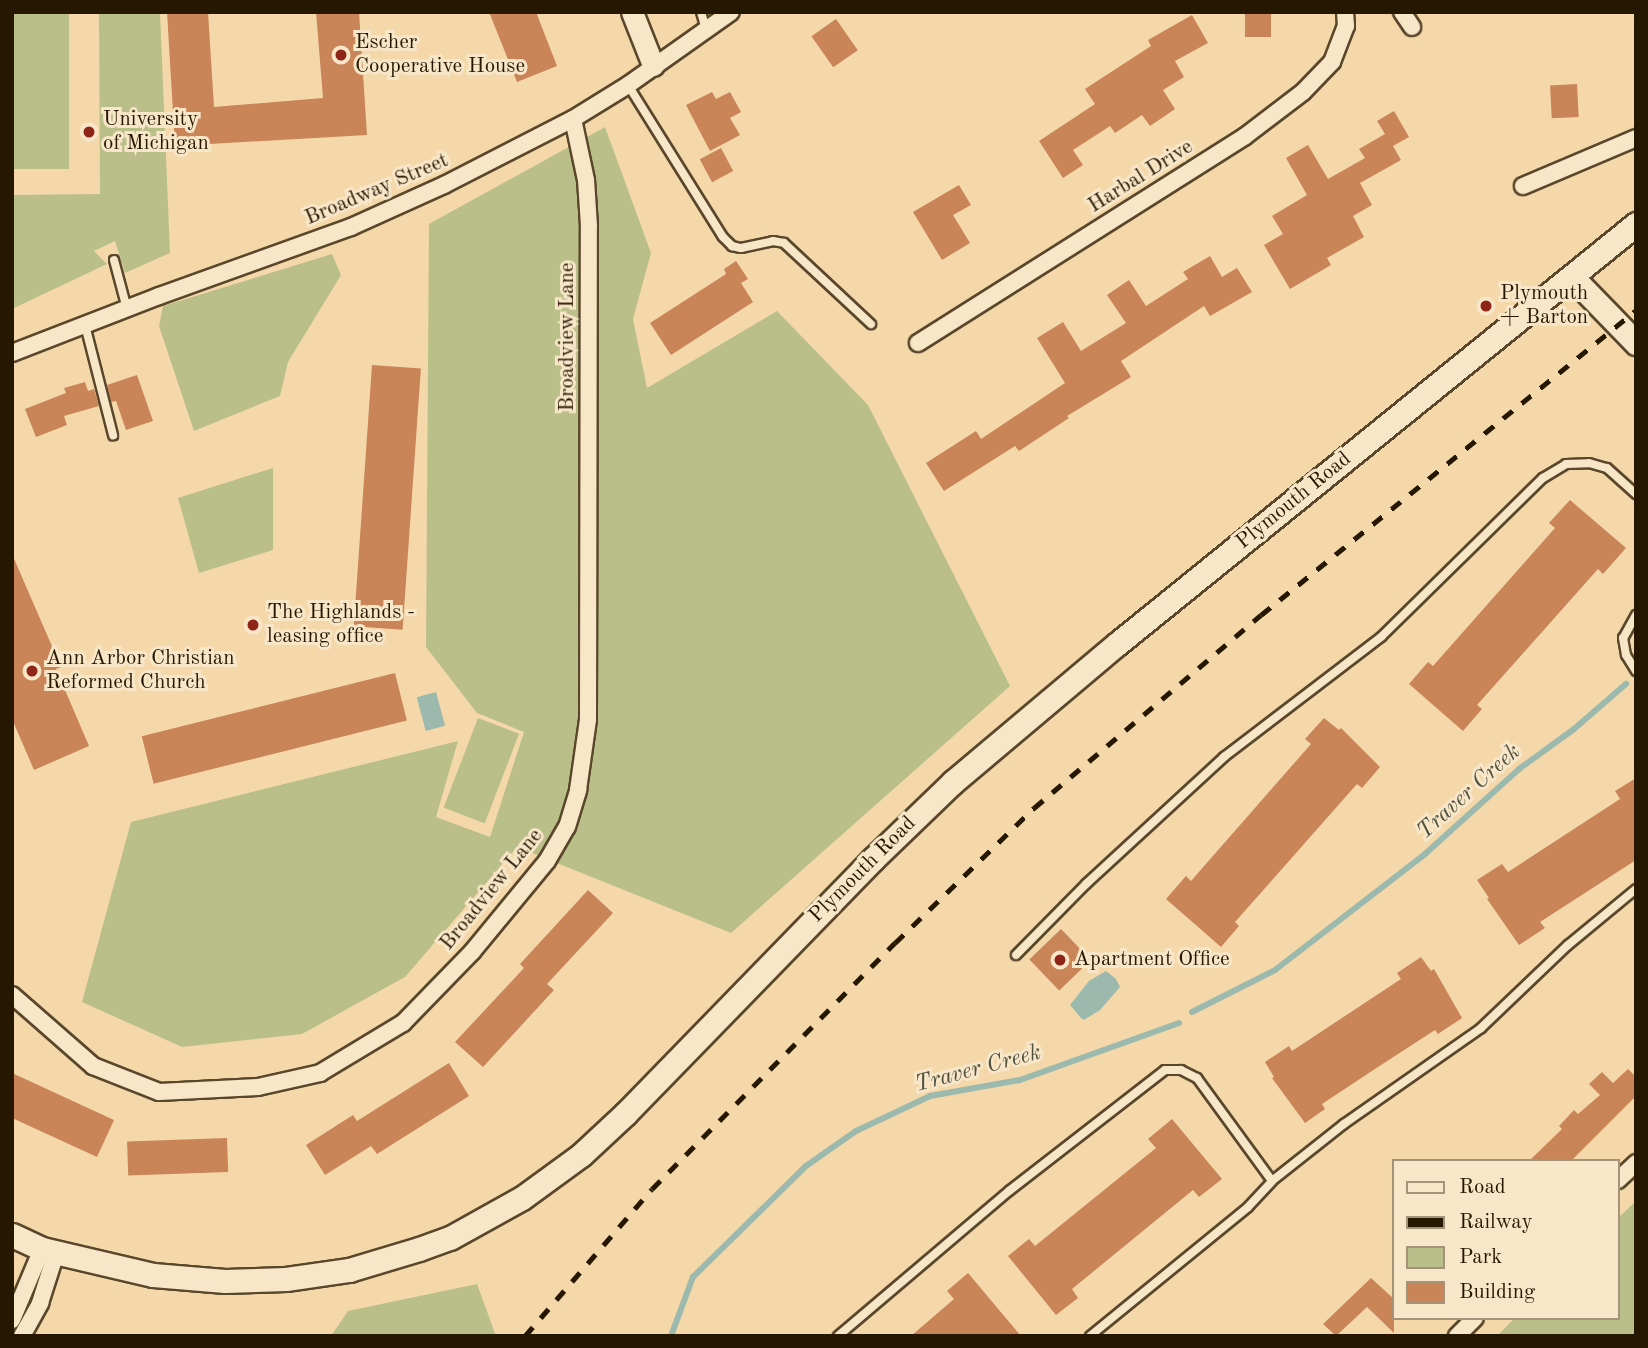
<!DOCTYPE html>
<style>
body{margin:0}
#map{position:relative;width:1648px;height:1348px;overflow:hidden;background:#f4d8aa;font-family:"Old Standard TT",serif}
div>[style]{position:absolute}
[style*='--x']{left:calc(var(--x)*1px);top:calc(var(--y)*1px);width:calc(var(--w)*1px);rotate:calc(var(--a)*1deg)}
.green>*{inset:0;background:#babf89;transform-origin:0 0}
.water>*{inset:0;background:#9cb9ae;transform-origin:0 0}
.stream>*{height:6px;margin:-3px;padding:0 3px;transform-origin:3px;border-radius:3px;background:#9cb9ae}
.building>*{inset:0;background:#c98458;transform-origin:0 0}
.roads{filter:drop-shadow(2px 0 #5a472b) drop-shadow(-2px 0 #5a472b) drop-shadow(0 2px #5a472b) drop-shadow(0 -2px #5a472b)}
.service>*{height:8px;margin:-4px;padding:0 4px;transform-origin:4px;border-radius:4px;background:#f8e6c8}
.minor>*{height:16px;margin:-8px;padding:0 8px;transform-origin:8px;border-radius:8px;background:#f8e6c8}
.tertiary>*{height:21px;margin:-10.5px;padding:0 10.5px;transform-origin:10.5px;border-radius:10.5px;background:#f8e6c8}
.secondary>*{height:23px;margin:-11.5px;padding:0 11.5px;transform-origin:11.5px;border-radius:11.5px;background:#f8e6c8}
.rail>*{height:5px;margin-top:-2.5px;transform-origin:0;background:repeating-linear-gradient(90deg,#261701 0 12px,transparent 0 24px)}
.dots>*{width:19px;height:19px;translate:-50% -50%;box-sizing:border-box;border:4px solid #f8e6c8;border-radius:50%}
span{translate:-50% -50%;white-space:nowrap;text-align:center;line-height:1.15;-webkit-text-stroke:6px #f8e6c8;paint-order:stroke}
.poi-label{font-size:21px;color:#261701}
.left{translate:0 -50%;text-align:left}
.street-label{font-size:21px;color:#261701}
.water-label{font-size:23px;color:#4f503e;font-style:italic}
.frame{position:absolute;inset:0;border:14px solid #261701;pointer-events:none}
.legend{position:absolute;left:1392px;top:1159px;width:228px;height:161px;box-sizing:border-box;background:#f8e6c8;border:2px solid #a49378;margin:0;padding:9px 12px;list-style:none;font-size:21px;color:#261701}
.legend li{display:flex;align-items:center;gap:14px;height:35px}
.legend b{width:35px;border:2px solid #a49378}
</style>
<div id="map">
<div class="green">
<div style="left:12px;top:12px;width:57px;height:157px"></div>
<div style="clip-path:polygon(99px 12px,160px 12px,170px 253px,125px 273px,115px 241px,94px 251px,107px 264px,12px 309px,12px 195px,100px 194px)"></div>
<div style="clip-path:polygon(605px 127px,651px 253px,633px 319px,647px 388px,777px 311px,868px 405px,1010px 686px,731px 933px,517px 847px,405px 977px,302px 1034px,182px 1047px,82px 1002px,131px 822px,458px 741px,436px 817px,490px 837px,524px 732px,477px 713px,426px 647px,429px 224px)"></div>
<div style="clip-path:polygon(332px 254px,341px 275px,288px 362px,280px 396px,194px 431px,159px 326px,163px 306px)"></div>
<div style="clip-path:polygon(273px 468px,273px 550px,199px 573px,178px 498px)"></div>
<div style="left:478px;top:718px;width:44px;height:96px;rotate:21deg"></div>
<div style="clip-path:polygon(1636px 1201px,1636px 1336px,1497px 1336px,1515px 1318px,1618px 1318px,1618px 1218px)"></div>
<div style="clip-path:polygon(477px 1284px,496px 1336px,331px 1336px,348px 1311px)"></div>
</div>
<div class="water">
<div style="left:436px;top:692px;width:35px;height:20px;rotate:75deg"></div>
<div style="clip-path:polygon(1106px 971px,1116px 979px,1120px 987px,1100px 1010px,1084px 1020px,1081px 1018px,1070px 1005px,1089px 981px)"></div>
</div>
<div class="stream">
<div style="--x:1192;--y:1012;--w:93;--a:-26.8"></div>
<div style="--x:1275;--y:970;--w:190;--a:-37.7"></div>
<div style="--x:1425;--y:854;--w:127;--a:-42.1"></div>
<div style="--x:1519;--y:769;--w:68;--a:-36"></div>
<div style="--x:1574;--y:729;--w:69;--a:-40.9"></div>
<div style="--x:671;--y:1336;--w:63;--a:-69.6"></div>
<div style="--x:693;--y:1277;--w:158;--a:-44.5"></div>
<div style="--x:806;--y:1166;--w:61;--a:-35"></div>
<div style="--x:856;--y:1131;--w:82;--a:-25.3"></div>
<div style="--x:930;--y:1096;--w:91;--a:-10.1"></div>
<div style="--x:1020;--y:1080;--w:169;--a:-19.7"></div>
</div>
<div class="building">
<div style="clip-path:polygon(167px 12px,208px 12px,214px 107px,323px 98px,316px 12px,359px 12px,367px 135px,175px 146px)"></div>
<div style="clip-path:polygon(489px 12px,536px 12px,557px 66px,517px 82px)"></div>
<div style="left:1245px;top:12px;width:26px;height:25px"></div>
<div style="clip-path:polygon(1192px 15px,1208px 43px,1175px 61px,1184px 77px,1163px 90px,1175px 109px,1150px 126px,1142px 115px,1115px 133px,1110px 126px,1073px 150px,1083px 165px,1063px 178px,1039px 141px,1095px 104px,1085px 89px,1151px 46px,1148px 40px)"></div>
<div style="left:836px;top:19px;width:38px;height:30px;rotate:55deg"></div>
<div style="left:1577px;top:84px;width:33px;height:27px;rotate:87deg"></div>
<div style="clip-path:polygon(712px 92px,716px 99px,730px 92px,741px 112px,730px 118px,740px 135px,710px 151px,686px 105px)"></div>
<div style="clip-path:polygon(1394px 111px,1409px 137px,1393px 146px,1401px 160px,1360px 183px,1372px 205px,1353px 216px,1364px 237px,1327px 258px,1331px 265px,1290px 289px,1264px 245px,1283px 234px,1272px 216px,1307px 195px,1286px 158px,1308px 145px,1328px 179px,1365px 158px,1359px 149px,1385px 134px,1377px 121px)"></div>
<div style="left:721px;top:148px;width:26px;height:24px;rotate:62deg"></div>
<div style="clip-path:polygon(959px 185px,971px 205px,953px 215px,970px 243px,942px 260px,913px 212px)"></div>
<div style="clip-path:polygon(1210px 256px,1222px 277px,1237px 268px,1252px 292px,1210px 316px,1204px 306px,1121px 361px,1131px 377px,1067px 416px,1069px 418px,1019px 451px,1015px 446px,944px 491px,926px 463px,976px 431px,981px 439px,1065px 383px,1037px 338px,1063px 322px,1081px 351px,1126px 323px,1107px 295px,1129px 280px,1146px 306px,1188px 279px,1183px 272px)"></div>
<div style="clip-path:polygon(736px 261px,748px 279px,741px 283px,753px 302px,671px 355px,650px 323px,726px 274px,724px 269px)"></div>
<div style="left:372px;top:365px;width:49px;height:262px;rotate:4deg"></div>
<div style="clip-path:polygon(137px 375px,153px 421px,126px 430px,116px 401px,111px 402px,107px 385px)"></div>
<div style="clip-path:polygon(85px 382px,88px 391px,94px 389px,99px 406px,64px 416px,67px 425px,36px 437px,25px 409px,66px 393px,64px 388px)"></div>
<div style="clip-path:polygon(1570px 500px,1626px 548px,1603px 574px,1598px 569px,1477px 705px,1482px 709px,1463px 731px,1409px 684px,1428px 662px,1433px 666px,1555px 528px,1549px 523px)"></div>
<div style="clip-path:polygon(12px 554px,61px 667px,56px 669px,89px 746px,34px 770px,12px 719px)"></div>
<div style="left:395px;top:673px;width:49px;height:261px;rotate:76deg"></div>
<div style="clip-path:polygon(1324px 718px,1339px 730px,1341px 728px,1380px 767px,1362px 788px,1357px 784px,1235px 922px,1239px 926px,1221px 947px,1166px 899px,1186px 876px,1191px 881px,1311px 744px,1305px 739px)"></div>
<div style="clip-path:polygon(1636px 778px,1636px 860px,1540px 922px,1545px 928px,1519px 945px,1487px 899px,1489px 898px,1477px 880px,1502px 864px,1508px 872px,1620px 799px,1615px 791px)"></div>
<div style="clip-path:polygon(588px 890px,613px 913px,547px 984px,554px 990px,483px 1067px,455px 1042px,524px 968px,520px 964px)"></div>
<div style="left:1061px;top:929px;width:43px;height:44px;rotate:46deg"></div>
<div style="clip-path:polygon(1421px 957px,1431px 971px,1434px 969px,1462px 1018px,1438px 1034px,1435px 1030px,1381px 1065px,1322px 1104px,1325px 1109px,1305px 1123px,1272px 1078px,1274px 1077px,1265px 1062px,1289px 1046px,1292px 1051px,1401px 979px,1397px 973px)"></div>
<div style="clip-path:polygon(449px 1063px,469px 1096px,377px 1154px,371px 1146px,325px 1175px,306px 1145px,353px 1115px,357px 1121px)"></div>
<div style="clip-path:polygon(1628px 1069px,1636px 1077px,1636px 1096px,1571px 1161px,1529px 1161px,1562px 1129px,1559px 1126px,1574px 1110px,1578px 1114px,1600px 1095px,1589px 1084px,1602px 1072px,1613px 1083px)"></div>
<div style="clip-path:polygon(12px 1073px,114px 1120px,97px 1157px,12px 1118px)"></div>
<div style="clip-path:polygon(1172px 1119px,1222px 1179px,1199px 1197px,1193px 1190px,1072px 1289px,1078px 1298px,1056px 1315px,1008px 1256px,1029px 1239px,1035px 1246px,1156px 1148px,1148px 1139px)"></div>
<div style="left:227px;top:1138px;width:34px;height:100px;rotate:88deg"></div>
<div style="clip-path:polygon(968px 1273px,1021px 1336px,911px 1336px,954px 1299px,947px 1291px)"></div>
<div style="clip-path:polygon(1371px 1278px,1394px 1299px,1394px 1333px,1367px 1307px,1336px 1336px,1323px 1324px)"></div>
</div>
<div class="roads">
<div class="service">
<div style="--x:701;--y:12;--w:18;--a:74"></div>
<div style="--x:628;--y:85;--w:179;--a:58"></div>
<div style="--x:723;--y:237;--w:13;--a:45"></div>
<div style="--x:732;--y:246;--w:9;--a:13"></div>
<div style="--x:741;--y:248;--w:33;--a:-12"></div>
<div style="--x:773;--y:241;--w:11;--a:10"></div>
<div style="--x:784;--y:243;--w:119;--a:43"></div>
<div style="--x:114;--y:260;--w:51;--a:75.1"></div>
<div style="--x:85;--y:325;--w:114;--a:75.7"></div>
<div style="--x:1636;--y:615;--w:26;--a:119"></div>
<div style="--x:1623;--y:638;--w:17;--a:80"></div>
<div style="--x:1626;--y:655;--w:19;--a:58"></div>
<div style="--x:1016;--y:955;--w:100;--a:-45.4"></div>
<div style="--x:1086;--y:884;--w:188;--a:-42.6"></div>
<div style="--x:1224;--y:757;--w:198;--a:-37.4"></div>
<div style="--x:1381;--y:637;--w:227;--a:-44.5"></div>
<div style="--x:1543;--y:478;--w:27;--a:-31"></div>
<div style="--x:1566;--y:464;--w:23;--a:-2"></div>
<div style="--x:1589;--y:463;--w:19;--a:16"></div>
<div style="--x:1607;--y:468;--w:39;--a:42"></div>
<div style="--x:838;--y:1336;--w:224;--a:-40.3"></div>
<div style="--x:1009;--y:1191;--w:197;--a:-37.8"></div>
<div style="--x:1165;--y:1070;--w:16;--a:0"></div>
<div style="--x:1181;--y:1070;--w:18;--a:27"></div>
<div style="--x:1197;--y:1078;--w:127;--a:53.9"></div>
<div style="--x:1090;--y:1336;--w:204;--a:-39.2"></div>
<div style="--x:1248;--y:1207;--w:35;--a:-47"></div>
<div style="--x:1272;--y:1181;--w:92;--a:-38.4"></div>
<div style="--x:1344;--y:1124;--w:167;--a:-35"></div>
<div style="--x:1481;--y:1028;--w:120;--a:-43.7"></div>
<div style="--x:1568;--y:945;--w:88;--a:-39.5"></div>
</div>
<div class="minor">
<div style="--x:1402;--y:12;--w:18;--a:56"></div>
<div style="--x:1523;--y:186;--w:123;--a:-23"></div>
<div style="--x:918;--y:343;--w:386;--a:-32.3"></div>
<div style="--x:1244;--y:137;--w:74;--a:-37.3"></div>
<div style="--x:1303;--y:92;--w:42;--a:-46"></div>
<div style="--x:1332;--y:62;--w:39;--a:-69"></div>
<div style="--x:1346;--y:26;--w:14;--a:-94"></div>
<div style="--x:12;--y:353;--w:158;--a:-21.2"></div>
<div style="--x:159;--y:296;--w:204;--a:-19.8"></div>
<div style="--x:351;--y:227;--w:102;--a:-24.3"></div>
<div style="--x:444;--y:185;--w:145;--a:-27.1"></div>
<div style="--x:573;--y:119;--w:65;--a:-31.7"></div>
<div style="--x:628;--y:85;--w:126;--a:-35.3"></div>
<div style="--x:12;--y:995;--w:108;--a:41.2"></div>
<div style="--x:93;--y:1066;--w:71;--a:21.5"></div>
<div style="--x:159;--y:1092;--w:99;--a:-2.9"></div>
<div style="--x:258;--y:1087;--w:64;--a:-12.7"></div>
<div style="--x:320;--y:1073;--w:97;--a:-31.1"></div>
<div style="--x:403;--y:1023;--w:99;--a:-45.8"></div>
<div style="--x:472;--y:952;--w:118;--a:-50.5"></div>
<div style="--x:547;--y:861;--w:39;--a:-60"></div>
<div style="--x:567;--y:827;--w:39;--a:-73"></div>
<div style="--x:578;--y:790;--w:71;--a:-81.9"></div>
<div style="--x:588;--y:720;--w:494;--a:-89.9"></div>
<div style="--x:589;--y:226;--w:46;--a:-93.7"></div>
<div style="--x:586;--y:180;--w:62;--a:-102"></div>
<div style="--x:1618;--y:1180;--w:25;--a:-43"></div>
<div style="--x:12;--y:1320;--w:77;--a:-67.1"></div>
<div style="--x:22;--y:1336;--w:38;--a:-61"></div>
<div style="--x:40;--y:1303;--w:52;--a:-72.3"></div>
<div style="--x:1457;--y:1336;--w:25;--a:-45"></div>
</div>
<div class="tertiary">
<div style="--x:632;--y:12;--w:57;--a:68.4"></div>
</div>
<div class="secondary">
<div style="--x:1572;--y:277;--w:92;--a:45.9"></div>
<div style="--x:12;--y:1235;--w:33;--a:25"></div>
<div style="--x:42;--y:1249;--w:114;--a:13.2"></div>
<div style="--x:153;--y:1275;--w:72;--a:4.8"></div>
<div style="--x:225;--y:1281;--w:61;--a:-1.9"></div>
<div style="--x:286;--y:1279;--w:64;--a:-8.1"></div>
<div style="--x:349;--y:1270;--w:73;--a:-16.7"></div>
<div style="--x:419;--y:1249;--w:33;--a:-20"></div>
<div style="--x:450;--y:1238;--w:82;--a:-29.1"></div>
<div style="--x:522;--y:1198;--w:73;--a:-36.1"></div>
<div style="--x:581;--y:1155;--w:62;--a:-43"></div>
<div style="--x:626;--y:1113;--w:354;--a:-45.8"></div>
<div style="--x:873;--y:859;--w:111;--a:-43.9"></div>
<div style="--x:953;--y:782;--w:214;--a:-40.1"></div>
<div style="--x:1117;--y:644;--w:668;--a:-38.98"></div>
</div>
</div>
<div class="rail">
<div style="--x:525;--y:1336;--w:194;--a:-49.2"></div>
<div style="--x:652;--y:1189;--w:346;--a:-45.4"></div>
<div style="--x:895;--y:943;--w:194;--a:-44.2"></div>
<div style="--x:1034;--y:808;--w:298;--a:-40.4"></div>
<div style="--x:1261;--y:615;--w:483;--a:-39.1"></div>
</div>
<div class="dots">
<div style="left:341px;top:55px;background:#8f2418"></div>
<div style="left:89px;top:132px;background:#8f2418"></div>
<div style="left:1486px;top:306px;background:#8f2418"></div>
<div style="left:253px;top:625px;background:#8f2418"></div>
<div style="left:32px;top:671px;background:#8f2418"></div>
<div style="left:1060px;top:960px;background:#8f2418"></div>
</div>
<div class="poi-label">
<span class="left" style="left:355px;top:55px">Escher<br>Cooperative House</span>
<span class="left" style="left:103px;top:132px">University<br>of Michigan</span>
<span class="left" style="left:1500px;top:306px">Plymouth<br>+ Barton</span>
<span class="left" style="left:267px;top:625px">The Highlands -<br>leasing office</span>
<span class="left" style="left:46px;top:671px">Ann Arbor Christian<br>Reformed Church</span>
<span class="left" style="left:1074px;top:960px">Apartment Office</span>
</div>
<div class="street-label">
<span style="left:1141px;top:177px;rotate:-32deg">Harbal Drive</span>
<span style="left:377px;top:190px;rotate:-23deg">Broadway Street</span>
<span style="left:568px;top:337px;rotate:-90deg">Broadview Lane</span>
<span style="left:1294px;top:501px;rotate:-39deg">Plymouth Road</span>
<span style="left:863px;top:870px;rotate:-45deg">Plymouth Road</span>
<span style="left:492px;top:890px;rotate:-51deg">Broadview Lane</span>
</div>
<div class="water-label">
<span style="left:1469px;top:792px;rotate:-42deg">Traver Creek</span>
<span style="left:978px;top:1069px;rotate:-15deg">Traver Creek</span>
</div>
<div class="frame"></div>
<ul class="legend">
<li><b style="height:9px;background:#f8e6c8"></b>Road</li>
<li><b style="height:9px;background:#261701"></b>Railway</li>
<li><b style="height:19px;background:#babf89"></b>Park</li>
<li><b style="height:19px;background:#c98458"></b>Building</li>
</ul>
</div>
